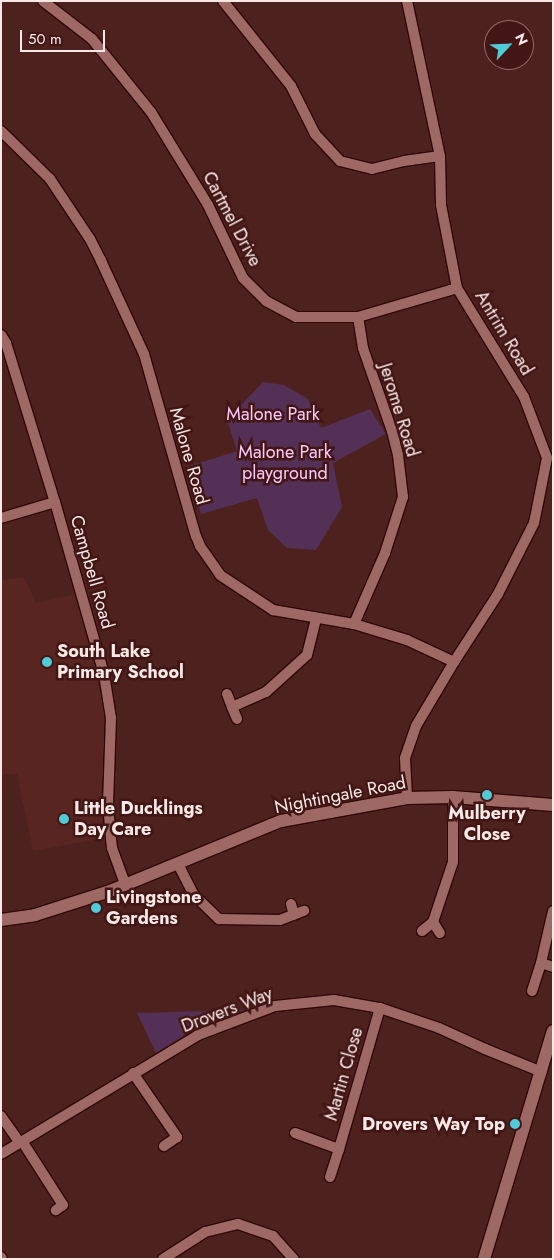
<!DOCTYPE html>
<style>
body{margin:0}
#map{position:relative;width:554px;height:1260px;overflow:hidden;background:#4d211e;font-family:Jost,sans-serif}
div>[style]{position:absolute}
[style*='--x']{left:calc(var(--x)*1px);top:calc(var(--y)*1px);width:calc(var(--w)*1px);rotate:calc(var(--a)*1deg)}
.built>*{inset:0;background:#592521}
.green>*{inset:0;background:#553056}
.roads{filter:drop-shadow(1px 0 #310707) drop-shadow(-1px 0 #310707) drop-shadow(0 1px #310707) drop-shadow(0 -1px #310707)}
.minor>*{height:10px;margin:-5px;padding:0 5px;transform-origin:5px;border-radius:5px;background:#9e6964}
.tertiary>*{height:12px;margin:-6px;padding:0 6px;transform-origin:6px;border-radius:6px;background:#9e6964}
.dots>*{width:14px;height:14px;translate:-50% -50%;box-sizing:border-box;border:2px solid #421614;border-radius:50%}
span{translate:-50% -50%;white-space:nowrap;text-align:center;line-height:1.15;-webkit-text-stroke:5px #421614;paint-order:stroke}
.street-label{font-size:18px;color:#fbe9e7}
.park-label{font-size:18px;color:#fcc7fd}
.poi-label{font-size:18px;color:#fbe9e7;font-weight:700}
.left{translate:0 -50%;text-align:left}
.right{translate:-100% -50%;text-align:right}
.frame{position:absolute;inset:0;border:2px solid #fbe9e7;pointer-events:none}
.north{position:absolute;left:484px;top:20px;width:50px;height:50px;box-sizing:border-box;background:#421614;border:1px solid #8c6a68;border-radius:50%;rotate:65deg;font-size:14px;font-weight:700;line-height:20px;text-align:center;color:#fbe9e7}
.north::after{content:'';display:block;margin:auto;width:18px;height:22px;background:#52cbd9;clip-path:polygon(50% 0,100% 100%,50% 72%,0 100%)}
.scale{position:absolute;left:20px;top:30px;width:85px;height:22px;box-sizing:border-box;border:2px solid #fbe9e7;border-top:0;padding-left:6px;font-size:15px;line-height:18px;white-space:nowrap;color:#fbe9e7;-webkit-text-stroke:4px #421614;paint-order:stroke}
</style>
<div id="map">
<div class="built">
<div style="clip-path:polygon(24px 577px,36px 603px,76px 594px,107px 721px,108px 754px,100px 797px,104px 838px,33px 851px,17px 774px,1px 775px,1px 580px)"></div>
</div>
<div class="green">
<div style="clip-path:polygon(263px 382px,284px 385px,308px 399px,321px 428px,370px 409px,386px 434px,333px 463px,342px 507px,316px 550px,287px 548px,268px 530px,257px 498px,201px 514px,187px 467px,237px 451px,227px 420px)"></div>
<div style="clip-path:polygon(245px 1010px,194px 1029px,156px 1053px,137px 1013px)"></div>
</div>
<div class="roads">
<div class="minor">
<div style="--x:43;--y:1;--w:62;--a:37.8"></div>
<div style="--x:92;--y:39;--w:94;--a:51.1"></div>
<div style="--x:151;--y:112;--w:109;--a:58.5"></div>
<div style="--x:208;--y:205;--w:81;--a:64.4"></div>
<div style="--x:243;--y:278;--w:33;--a:45"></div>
<div style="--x:266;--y:301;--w:34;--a:28"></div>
<div style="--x:296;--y:317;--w:62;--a:0"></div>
<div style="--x:358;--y:317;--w:103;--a:-16.3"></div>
<div style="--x:223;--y:1;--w:109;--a:51.3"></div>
<div style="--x:291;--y:86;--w:54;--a:63.4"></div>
<div style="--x:315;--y:134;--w:37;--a:47"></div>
<div style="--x:340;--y:161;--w:33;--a:14"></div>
<div style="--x:372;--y:169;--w:33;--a:-14"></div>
<div style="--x:404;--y:161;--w:36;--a:-8"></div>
<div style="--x:407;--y:1;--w:158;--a:78"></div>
<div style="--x:440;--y:156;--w:49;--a:88.8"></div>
<div style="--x:441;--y:205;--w:85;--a:79.1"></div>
<div style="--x:457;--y:288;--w:128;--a:58.4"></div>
<div style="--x:524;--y:397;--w:65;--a:69.3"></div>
<div style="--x:547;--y:458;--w:66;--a:101.3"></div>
<div style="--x:534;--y:523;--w:80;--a:116.9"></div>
<div style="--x:498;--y:594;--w:81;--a:122.9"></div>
<div style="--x:454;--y:662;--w:74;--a:120.7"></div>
<div style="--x:416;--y:726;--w:34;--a:109"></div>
<div style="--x:405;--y:758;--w:40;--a:87.1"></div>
<div style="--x:1;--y:131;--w:69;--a:44.4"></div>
<div style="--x:50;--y:179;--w:72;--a:56.3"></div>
<div style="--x:90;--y:239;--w:25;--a:63"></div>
<div style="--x:101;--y:261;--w:102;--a:65.2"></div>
<div style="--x:144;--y:354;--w:189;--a:74.1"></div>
<div style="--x:196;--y:536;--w:11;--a:68"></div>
<div style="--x:200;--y:546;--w:35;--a:55"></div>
<div style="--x:220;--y:575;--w:64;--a:33.4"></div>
<div style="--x:273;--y:610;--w:82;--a:9.8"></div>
<div style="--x:354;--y:624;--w:55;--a:16.8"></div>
<div style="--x:407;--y:640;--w:52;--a:25.1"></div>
<div style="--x:1;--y:335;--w:9;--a:58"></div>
<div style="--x:6;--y:343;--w:166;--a:72.9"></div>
<div style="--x:55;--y:502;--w:179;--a:74.1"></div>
<div style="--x:104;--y:674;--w:45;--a:81"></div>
<div style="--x:111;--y:718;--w:86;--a:92"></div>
<div style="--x:108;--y:804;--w:25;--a:85"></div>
<div style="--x:110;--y:829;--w:19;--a:84"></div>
<div style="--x:112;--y:848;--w:37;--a:70"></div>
<div style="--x:1;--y:518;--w:56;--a:-16.5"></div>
<div style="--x:354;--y:624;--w:77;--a:-66.4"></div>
<div style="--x:385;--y:553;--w:59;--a:-72.2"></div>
<div style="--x:403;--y:497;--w:42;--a:-96.8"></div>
<div style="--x:398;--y:455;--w:25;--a:-104"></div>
<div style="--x:392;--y:431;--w:88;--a:-109.3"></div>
<div style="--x:363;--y:348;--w:31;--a:-99"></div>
<div style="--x:227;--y:694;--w:14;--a:69"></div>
<div style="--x:232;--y:707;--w:37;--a:-24"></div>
<div style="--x:266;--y:692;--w:55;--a:-42.1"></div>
<div style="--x:307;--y:655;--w:37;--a:-76"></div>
<div style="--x:232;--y:707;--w:13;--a:67"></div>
<div style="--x:178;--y:864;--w:35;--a:63"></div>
<div style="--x:194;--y:895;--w:35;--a:44"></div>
<div style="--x:219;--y:919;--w:61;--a:0.9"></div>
<div style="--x:280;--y:920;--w:26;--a:-21"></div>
<div style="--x:291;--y:904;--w:11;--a:75"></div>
<div style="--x:433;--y:922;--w:13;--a:58"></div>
<div style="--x:422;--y:931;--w:14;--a:-39"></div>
<div style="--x:433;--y:922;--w:63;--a:-71.6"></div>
<div style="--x:453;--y:862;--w:65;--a:-90"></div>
<div style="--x:541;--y:963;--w:13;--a:18"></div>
<div style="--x:532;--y:991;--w:29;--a:-72"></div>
<div style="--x:541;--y:963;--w:53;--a:-77"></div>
<div style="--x:133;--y:1073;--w:78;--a:55.5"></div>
<div style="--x:177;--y:1137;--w:16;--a:145"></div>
<div style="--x:1;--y:1116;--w:32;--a:55"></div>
<div style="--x:295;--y:1133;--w:47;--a:20"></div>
<div style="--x:339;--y:1149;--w:147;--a:-73.8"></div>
<div style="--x:22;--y:1141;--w:76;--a:57.4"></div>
<div style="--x:63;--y:1205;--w:9;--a:144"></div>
<div style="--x:1;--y:1154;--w:230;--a:-31.1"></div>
<div style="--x:198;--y:1035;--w:82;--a:-20.6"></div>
<div style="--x:275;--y:1006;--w:59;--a:-5.8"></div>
<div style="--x:334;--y:1000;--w:47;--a:9.9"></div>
<div style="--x:380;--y:1008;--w:62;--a:18.7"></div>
<div style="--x:439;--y:1028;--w:51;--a:24.5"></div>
<div style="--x:485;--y:1049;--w:61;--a:22"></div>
<div style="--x:330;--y:1177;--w:29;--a:-72"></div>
<div style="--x:1;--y:1257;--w:2;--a:63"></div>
<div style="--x:163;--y:1259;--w:50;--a:-32.7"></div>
<div style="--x:205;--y:1232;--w:34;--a:-14"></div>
<div style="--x:238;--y:1224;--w:37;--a:19"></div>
<div style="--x:273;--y:1236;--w:31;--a:48"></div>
</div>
<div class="tertiary">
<div style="--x:1;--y:920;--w:34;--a:-8"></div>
<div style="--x:35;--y:915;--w:79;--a:-17.7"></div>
<div style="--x:110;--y:891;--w:185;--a:-22.3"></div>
<div style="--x:281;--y:821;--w:128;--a:-10.3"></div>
<div style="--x:407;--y:798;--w:46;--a:-1.2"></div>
<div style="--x:453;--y:797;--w:100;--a:4.6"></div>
<div style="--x:484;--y:1259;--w:238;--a:-73.2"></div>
</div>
</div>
<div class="dots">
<div style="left:47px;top:662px;background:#52cbd9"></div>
<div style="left:487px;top:795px;background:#52cbd9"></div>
<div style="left:64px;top:819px;background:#52cbd9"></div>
<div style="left:96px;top:908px;background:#52cbd9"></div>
<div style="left:515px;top:1124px;background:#52cbd9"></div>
</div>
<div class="street-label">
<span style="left:232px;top:219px;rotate:62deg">Cartmel Drive</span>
<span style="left:504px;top:333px;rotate:59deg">Antrim Road</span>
<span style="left:399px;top:410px;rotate:73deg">Jerome Road</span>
<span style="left:189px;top:456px;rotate:74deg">Malone Road</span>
<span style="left:92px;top:572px;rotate:74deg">Campbell Road</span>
<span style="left:340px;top:795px;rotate:-11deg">Nightingale Road</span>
<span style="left:227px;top:1010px;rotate:-21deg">Drovers Way</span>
<span style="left:344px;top:1074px;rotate:-74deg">Martin Close</span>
</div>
<div class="park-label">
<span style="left:273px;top:414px">Malone Park</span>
<span style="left:285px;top:463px">Malone Park<br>playground</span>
</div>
<div class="poi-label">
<span class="left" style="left:57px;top:662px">South Lake<br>Primary School</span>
<span class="left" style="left:74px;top:819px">Little Ducklings<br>Day Care</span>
<span style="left:487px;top:824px">Mulberry<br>Close</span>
<span class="left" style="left:106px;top:908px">Livingstone<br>Gardens</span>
<span class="right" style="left:505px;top:1124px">Drovers Way Top</span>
</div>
<div class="frame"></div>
<div class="north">N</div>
<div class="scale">50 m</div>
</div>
